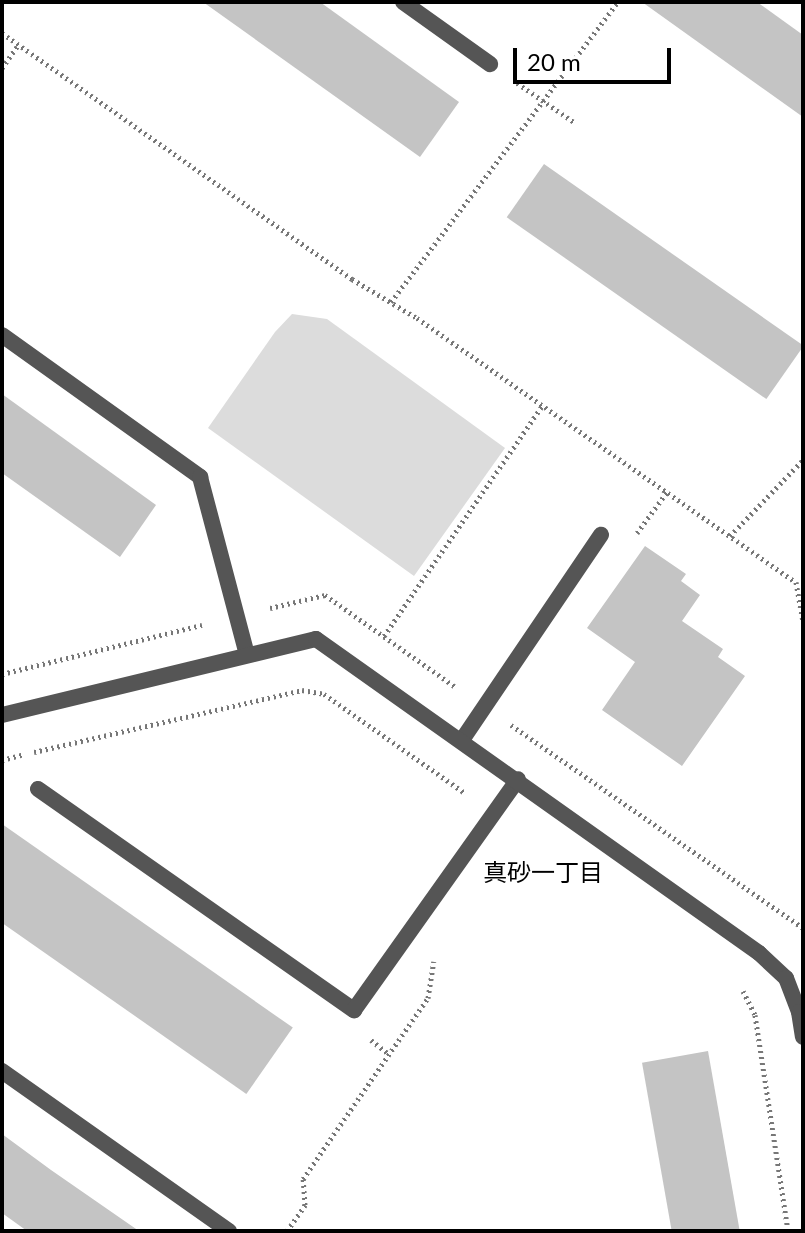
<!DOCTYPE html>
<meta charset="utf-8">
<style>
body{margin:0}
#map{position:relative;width:805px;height:1233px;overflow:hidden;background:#fff;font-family:Lato,"Noto Sans JP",sans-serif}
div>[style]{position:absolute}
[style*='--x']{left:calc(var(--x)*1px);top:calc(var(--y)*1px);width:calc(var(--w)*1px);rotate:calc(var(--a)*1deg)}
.green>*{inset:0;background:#dcdcdc}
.building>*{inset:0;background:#c4c4c4;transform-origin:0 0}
.path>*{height:5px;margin-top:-2.5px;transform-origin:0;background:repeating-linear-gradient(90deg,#777 0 2px,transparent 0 6px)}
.service>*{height:16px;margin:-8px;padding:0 8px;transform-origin:8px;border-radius:8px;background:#555}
.tertiary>*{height:16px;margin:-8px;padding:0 8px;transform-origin:8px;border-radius:8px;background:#555}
span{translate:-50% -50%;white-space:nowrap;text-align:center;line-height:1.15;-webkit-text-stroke:8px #fff;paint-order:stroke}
.neighbourhood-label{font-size:24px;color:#000}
.frame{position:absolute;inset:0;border:4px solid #000;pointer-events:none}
.scale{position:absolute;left:513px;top:48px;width:158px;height:36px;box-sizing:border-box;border:4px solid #000;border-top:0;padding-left:10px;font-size:24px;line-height:28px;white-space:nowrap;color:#000;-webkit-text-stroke:6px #fff;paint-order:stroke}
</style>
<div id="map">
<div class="green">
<div style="clip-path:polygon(292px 314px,327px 319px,505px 448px,414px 576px,208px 428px,275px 332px)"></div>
</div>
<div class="building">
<div style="clip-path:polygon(203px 2px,320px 2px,459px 102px,420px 157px)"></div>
<div style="clip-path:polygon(642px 2px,757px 2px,803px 35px,803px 117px)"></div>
<div style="left:544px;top:164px;width:317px;height:65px;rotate:35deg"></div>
<div style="clip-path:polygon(2px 394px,156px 505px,120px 557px,2px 473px)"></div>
<div style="clip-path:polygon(645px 546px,686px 574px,681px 581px,700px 595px,682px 621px,723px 649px,718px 657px,745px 676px,682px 766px,602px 710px,635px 662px,587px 628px)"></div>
<div style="left:2px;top:824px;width:355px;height:81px;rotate:35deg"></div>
<div style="left:708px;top:1051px;width:183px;height:67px;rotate:80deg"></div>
<div style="clip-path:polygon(2px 1134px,51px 1170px,139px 1231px,27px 1231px,2px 1213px)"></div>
</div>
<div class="path">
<div style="--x:2;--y:33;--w:428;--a:35.1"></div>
<div style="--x:352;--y:279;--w:76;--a:31"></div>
<div style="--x:417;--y:318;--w:462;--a:34.9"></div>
<div style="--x:796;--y:582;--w:39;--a:80"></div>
<div style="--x:2;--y:68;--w:29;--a:-55"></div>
<div style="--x:517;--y:83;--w:69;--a:34.4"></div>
<div style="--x:391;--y:302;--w:376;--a:-52.9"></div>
<div style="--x:637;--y:533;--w:51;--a:-53.8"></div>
<div style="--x:730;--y:536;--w:105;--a:-46.2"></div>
<div style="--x:270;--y:608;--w:57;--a:-13.3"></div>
<div style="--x:325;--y:595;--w:161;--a:35.2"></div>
<div style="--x:384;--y:636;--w:280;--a:-55.5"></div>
<div style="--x:2;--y:674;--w:206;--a:-13.8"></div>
<div style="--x:511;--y:725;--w:356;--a:34.8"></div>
<div style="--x:34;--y:752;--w:275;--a:-13"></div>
<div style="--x:302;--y:690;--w:22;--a:10"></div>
<div style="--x:324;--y:694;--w:172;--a:35.1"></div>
<div style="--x:2;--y:760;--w:23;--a:-15"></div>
<div style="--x:743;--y:991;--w:27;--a:63"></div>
<div style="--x:755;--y:1015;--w:219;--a:81.3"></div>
<div style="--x:371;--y:1040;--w:23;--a:38"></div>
<div style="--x:287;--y:1231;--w:32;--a:-55"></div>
<div style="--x:305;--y:1205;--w:26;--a:-94"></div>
<div style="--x:303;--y:1179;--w:220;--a:-55.4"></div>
<div style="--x:428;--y:998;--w:37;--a:-81"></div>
</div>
<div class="service">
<div style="--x:403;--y:2;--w:107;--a:35.5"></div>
<div style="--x:2;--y:335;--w:244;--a:35.6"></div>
<div style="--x:200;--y:477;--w:184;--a:75.2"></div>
<div style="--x:462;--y:740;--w:248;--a:-55.9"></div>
<div style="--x:38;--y:789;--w:386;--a:35"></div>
<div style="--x:354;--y:1010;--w:283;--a:-54.6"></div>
<div style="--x:2;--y:1071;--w:278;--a:35.2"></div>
</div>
<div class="tertiary">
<div style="--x:2;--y:715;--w:323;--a:-13.6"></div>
<div style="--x:316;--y:639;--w:543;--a:35.33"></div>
<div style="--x:759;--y:953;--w:37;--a:43"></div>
<div style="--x:786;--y:978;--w:36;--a:69"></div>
<div style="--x:799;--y:1012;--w:25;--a:81"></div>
</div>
<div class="neighbourhood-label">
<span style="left:543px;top:872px">真砂一丁目</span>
</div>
<div class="frame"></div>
<div class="scale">20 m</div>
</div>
